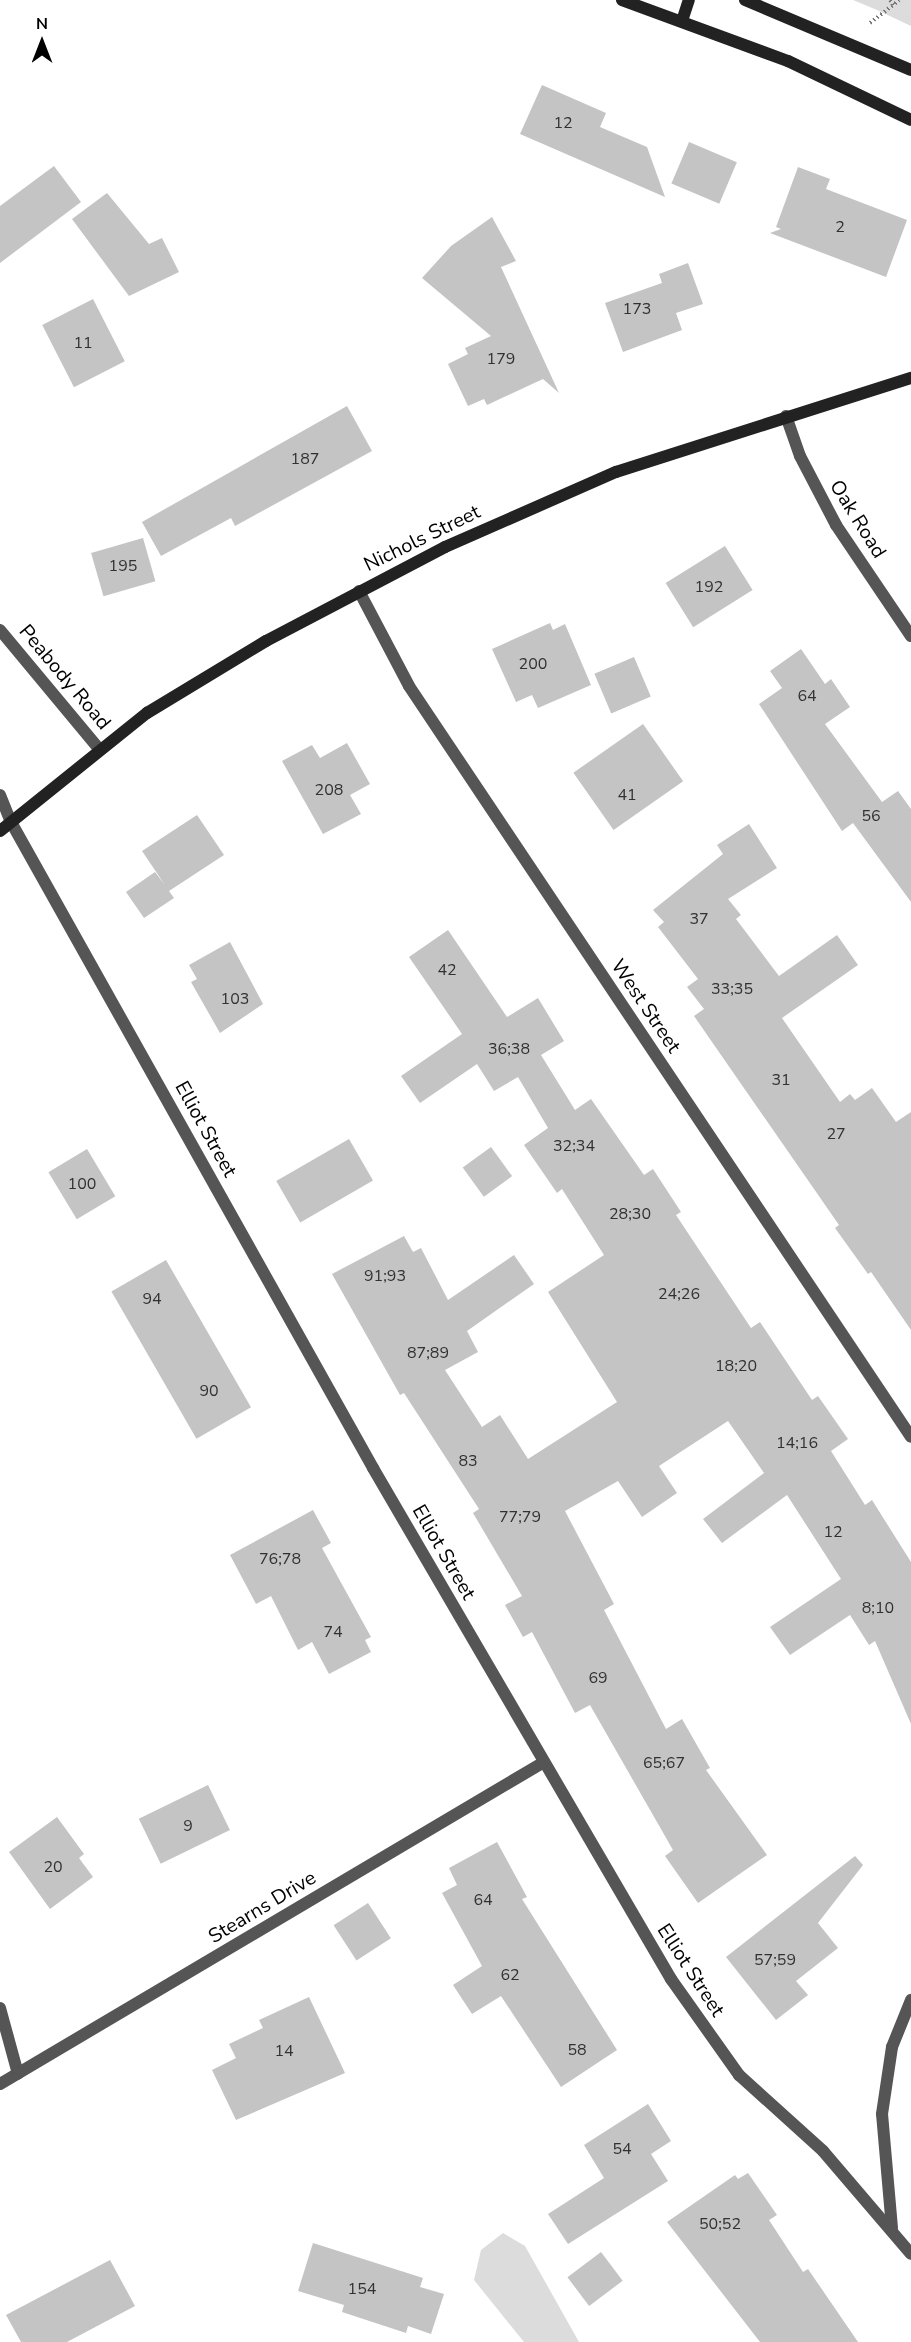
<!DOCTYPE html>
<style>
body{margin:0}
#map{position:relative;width:911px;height:2342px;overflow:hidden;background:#fff;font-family:"Nunito Sans",sans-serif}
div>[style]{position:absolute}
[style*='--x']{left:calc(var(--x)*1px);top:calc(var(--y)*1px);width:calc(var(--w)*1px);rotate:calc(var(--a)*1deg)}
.green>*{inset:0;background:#dcdcdc}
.building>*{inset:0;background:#c4c4c4;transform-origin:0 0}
.path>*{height:4px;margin-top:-2px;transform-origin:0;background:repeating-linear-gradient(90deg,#777 0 1.5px,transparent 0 4.5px)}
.street>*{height:12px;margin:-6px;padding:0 6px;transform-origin:6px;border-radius:6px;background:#555}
.secondary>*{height:12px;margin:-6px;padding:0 6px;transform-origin:6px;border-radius:6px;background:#222}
span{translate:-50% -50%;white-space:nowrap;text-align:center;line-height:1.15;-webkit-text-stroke:4.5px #fff;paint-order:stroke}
.number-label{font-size:16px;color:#313131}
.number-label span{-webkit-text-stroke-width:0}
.street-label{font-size:20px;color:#000}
.north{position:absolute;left:12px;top:12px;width:60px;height:60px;-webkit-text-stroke:4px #fff;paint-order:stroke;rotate:0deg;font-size:16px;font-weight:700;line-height:24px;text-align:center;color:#000}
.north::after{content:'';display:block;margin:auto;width:21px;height:27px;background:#000;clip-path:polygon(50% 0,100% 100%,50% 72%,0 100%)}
</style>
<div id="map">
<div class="green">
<div style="clip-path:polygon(853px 0,911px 0,911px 26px,877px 10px)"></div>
<div style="clip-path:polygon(503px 2233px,525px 2246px,579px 2342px,524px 2342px,474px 2280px,481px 2250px)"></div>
</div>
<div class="building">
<div style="clip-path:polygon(542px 85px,606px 113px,600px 127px,647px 147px,665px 197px,520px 134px)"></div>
<div style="left:689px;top:142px;width:52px;height:45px;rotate:23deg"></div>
<div style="clip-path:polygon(54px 166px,81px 202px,0 263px,0 206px)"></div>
<div style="clip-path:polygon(798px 167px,830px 179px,826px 189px,907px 220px,886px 277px,770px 233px,781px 229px,776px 227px)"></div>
<div style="clip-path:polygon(107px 193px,149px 244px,162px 238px,179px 272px,129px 296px,72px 219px)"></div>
<div style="clip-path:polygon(492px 217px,516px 261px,501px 267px,559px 393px,543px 379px,487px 405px,484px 399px,468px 406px,448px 364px,468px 354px,465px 348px,491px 336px,422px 278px,451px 246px)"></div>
<div style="clip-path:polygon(688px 263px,703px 304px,676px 313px,682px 330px,623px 352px,605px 303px,662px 283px,659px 274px)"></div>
<div style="left:93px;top:299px;width:70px;height:57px;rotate:63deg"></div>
<div style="clip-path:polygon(347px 406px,372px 451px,235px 526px,231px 518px,161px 556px,142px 522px)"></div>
<div style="left:143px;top:538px;width:45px;height:54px;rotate:74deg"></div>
<div style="left:725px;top:546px;width:52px;height:70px;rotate:58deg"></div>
<div style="clip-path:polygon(550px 623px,553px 630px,565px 624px,591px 685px,538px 708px,532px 695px,516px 702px,492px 649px)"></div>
<div style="clip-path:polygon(801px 649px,825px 684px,831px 679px,850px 707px,825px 724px,882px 802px,898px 791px,911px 809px,911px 902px,853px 823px,842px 831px,759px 704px,782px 688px,770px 671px)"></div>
<div style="left:634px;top:657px;width:43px;height:43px;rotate:67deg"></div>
<div style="left:643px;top:724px;width:70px;height:85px;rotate:55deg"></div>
<div style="clip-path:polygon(347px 743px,370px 784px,350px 795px,361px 814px,323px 834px,282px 761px,312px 745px,320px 758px)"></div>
<div style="clip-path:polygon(197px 815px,224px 855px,169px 891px,174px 898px,144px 918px,126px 892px,155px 872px,165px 885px,142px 851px)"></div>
<div style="clip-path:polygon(749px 824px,777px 868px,728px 899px,741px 915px,736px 919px,779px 976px,837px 935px,858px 965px,782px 1018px,840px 1102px,850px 1094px,855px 1100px,872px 1088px,896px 1122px,911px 1112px,911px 1330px,871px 1272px,868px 1274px,835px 1228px,839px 1225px,694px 1016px,704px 1009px,687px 987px,698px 979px,658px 927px,664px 922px,653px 910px,723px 854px,717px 845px)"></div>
<div style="clip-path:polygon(448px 930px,507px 1017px,538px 998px,564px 1041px,541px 1055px,575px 1110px,591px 1099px,644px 1175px,653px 1169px,681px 1212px,676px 1215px,751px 1328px,760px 1322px,812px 1400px,818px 1396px,848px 1439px,831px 1451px,865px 1505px,872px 1500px,911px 1562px,911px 1724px,875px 1641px,869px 1645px,850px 1615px,790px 1655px,770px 1627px,841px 1579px,787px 1495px,722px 1543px,703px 1519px,764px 1473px,728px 1421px,659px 1466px,677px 1493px,642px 1517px,618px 1481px,565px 1511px,614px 1604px,604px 1610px,666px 1729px,682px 1719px,710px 1768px,706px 1770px,767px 1855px,698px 1903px,665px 1856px,673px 1850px,590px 1705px,575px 1713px,532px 1632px,523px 1637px,505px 1605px,522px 1596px,473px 1513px,479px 1509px,404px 1393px,400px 1395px,332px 1274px,404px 1236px,413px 1252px,421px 1248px,448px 1300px,514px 1255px,534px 1284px,467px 1331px,478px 1352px,445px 1370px,482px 1427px,500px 1415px,528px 1459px,617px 1402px,548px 1292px,604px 1255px,562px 1189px,557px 1193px,524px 1145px,548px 1128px,518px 1077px,494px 1091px,477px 1064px,420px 1103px,401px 1076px,462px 1034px,409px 957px)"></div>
<div style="clip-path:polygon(230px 942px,263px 1004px,220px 1033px,191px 982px,197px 979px,189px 965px)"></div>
<div style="left:349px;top:1139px;width:48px;height:84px;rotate:60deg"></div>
<div style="left:491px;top:1147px;width:36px;height:35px;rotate:54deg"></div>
<div style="left:87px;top:1149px;width:55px;height:45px;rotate:59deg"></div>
<div style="left:166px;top:1260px;width:170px;height:63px;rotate:60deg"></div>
<div style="clip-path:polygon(313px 1510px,331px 1543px,322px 1548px,371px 1637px,365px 1640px,371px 1652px,329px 1674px,312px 1642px,298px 1650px,271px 1596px,256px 1604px,230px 1555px)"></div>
<div style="left:208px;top:1785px;width:50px;height:77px;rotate:64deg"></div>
<div style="clip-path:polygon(57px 1817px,84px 1854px,79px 1858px,93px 1877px,50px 1909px,9px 1852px)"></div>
<div style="clip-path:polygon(497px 1842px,527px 1897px,522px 1899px,617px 2050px,561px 2087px,501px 1996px,472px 2014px,453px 1985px,482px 1966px,442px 1893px,457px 1885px,449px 1868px)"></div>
<div style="clip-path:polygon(855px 1856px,863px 1865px,818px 1923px,838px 1948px,796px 1981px,808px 1995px,776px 2020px,726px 1957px)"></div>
<div style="left:368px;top:1903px;width:42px;height:41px;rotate:57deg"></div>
<div style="clip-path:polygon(309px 1997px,345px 2073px,236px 2120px,212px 2070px,236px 2058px,229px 2044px,263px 2028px,259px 2020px)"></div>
<div style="clip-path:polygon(648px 2104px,671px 2141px,651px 2154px,668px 2181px,568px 2244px,548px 2214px,604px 2178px,584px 2145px)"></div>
<div style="clip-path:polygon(748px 2173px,777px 2215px,769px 2220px,803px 2272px,808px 2269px,858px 2342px,760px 2342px,667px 2222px,735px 2175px,738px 2179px)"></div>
<div style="clip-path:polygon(313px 2243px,423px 2278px,420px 2287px,444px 2294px,431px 2334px,408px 2326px,406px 2333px,342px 2312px,344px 2305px,298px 2291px)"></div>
<div style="left:601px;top:2252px;width:36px;height:42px;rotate:53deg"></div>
<div style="clip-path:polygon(110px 2260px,135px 2306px,67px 2342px,21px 2342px,6px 2315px)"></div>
</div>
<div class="path">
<div style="--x:890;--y:0;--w:6;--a:45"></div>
<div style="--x:870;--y:23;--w:37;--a:-38"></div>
</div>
<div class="street">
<div style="--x:786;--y:416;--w:42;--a:70.7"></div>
<div style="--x:800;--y:456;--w:78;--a:62.4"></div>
<div style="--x:836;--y:525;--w:134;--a:56"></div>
<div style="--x:359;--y:591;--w:107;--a:62.2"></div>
<div style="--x:409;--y:686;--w:903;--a:56.24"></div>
<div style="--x:0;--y:630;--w:155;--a:50.2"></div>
<div style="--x:0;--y:795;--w:29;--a:68"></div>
<div style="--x:11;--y:822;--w:741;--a:60.73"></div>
<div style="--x:373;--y:1468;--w:592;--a:59.75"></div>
<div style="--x:671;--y:1979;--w:118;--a:54.7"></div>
<div style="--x:739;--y:2075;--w:113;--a:42.1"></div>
<div style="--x:823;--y:2151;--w:135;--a:49.5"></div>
<div style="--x:0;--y:2008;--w:68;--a:74.7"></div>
<div style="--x:0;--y:2084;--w:632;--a:-30.62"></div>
<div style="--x:892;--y:2228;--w:114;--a:-95"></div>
<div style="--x:882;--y:2114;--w:68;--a:-81.5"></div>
<div style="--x:892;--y:2047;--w:51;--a:-68"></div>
</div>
<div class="secondary">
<div style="--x:622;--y:0;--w:177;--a:20.2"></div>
<div style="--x:788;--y:61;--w:136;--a:25.6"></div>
<div style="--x:745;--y:0;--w:180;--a:22.9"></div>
<div style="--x:682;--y:21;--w:22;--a:-72"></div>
<div style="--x:0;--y:831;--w:189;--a:-38.8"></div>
<div style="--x:147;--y:713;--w:139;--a:-31.2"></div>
<div style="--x:266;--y:641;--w:202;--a:-27.7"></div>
<div style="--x:445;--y:547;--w:187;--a:-23.7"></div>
<div style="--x:616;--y:472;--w:310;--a:-17.7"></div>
</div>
<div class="number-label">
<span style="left:563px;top:123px">12</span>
<span style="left:840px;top:227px">2</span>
<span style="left:637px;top:309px">173</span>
<span style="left:83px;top:343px">11</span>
<span style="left:501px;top:359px">179</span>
<span style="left:305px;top:459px">187</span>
<span style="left:123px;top:566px">195</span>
<span style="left:709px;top:587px">192</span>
<span style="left:533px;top:664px">200</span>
<span style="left:807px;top:696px">64</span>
<span style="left:329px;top:790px">208</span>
<span style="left:627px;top:795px">41</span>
<span style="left:871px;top:816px">56</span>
<span style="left:699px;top:919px">37</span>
<span style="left:447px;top:970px">42</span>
<span style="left:732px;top:989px">33;35</span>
<span style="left:235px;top:999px">103</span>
<span style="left:509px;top:1049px">36;38</span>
<span style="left:781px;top:1080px">31</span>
<span style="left:836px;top:1134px">27</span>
<span style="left:574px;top:1146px">32;34</span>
<span style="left:82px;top:1184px">100</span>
<span style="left:630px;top:1214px">28;30</span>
<span style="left:385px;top:1276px">91;93</span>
<span style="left:679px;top:1294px">24;26</span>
<span style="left:152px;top:1299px">94</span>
<span style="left:428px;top:1353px">87;89</span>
<span style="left:736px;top:1366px">18;20</span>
<span style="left:209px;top:1391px">90</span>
<span style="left:797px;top:1443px">14;16</span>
<span style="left:468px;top:1461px">83</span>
<span style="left:520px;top:1517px">77;79</span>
<span style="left:833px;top:1532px">12</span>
<span style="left:280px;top:1559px">76;78</span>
<span style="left:878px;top:1608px">8;10</span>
<span style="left:333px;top:1632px">74</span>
<span style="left:598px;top:1678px">69</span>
<span style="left:664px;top:1763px">65;67</span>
<span style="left:188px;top:1826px">9</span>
<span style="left:53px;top:1867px">20</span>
<span style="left:483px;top:1900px">64</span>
<span style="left:775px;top:1960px">57;59</span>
<span style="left:510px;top:1975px">62</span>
<span style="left:577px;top:2050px">58</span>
<span style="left:284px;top:2051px">14</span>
<span style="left:622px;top:2149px">54</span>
<span style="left:720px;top:2224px">50;52</span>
<span style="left:362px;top:2289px">154</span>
</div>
<div class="street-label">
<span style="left:858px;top:519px;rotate:58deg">Oak Road</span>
<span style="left:422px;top:538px;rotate:-26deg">Nichols Street</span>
<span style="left:65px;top:677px;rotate:50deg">Peabody Road</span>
<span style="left:646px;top:1006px;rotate:56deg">West Street</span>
<span style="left:206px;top:1129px;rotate:61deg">Elliot Street</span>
<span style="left:444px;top:1552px;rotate:60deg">Elliot Street</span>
<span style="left:262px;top:1907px;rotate:-31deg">Stearns Drive</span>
<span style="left:691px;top:1970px;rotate:57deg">Elliot Street</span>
</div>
<div class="north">N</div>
</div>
